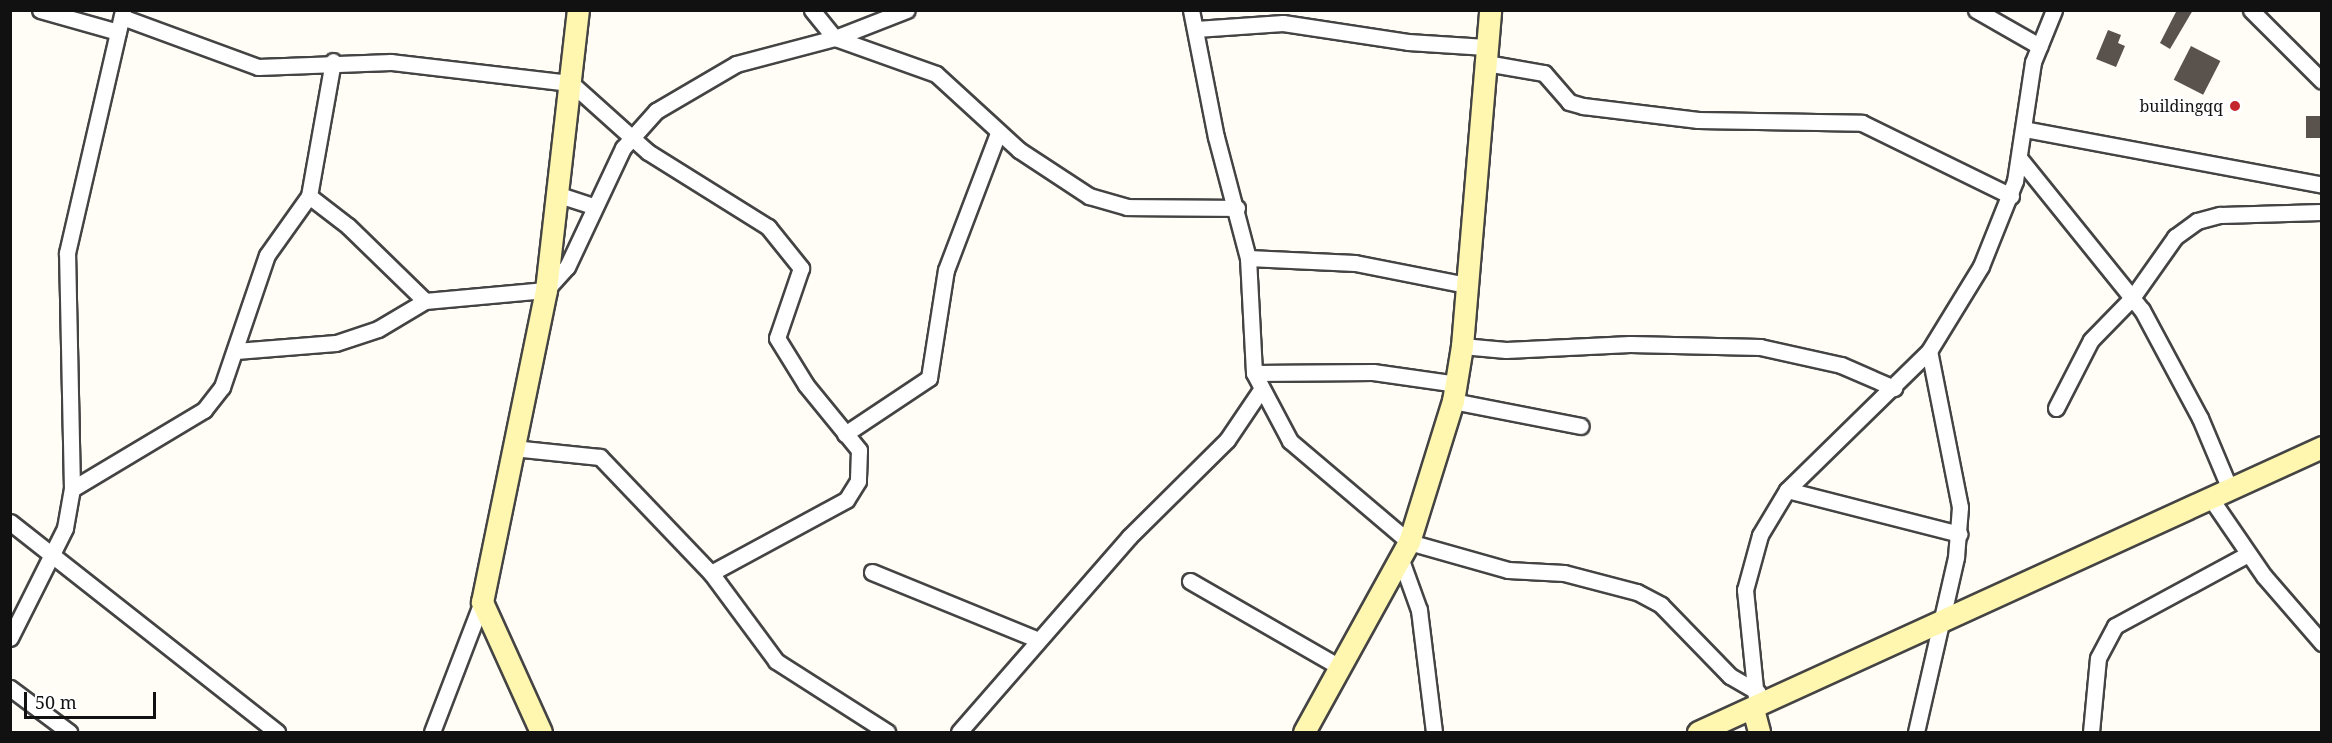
<!DOCTYPE html>
<style>
body{margin:0}
#map{position:relative;width:2332px;height:743px;overflow:hidden;background:#fffdf5;font-family:"Noto Serif",serif}
div>[style]{position:absolute}
[style*='--x']{left:calc(var(--x)*1px);top:calc(var(--y)*1px);width:calc(var(--w)*1px);rotate:calc(var(--a)*1deg)}
.building>*{inset:0;background:#5a524d;transform-origin:0 0}
.roads{filter:drop-shadow(2px 0 #444) drop-shadow(-2px 0 #444) drop-shadow(0 2px #444) drop-shadow(0 -2px #444)}
.street>*{height:15px;margin:-7.5px;padding:0 7.5px;transform-origin:7.5px;border-radius:7.5px;background:#fff}
.secondary>*{height:21px;margin:-10.5px;padding:0 10.5px;transform-origin:10.5px;border-radius:10.5px;background:#fff6b0}
.dots>*{width:16px;height:16px;translate:-50% -50%;box-sizing:border-box;border:3px solid #fff;border-radius:50%}
span{translate:-50% -50%;white-space:nowrap;text-align:center;line-height:1.15;-webkit-text-stroke:6px #fff;paint-order:stroke}
.poi-label{font-size:16px;color:#111}
.right{translate:-100% -50%;text-align:right}
.frame{position:absolute;inset:0;border:12px solid #111;pointer-events:none}
.scale{position:absolute;left:24px;top:692px;width:132px;height:27px;box-sizing:border-box;border:3px solid #111;border-top:0;padding-left:8px;font-size:18px;line-height:21px;white-space:nowrap;color:#111;-webkit-text-stroke:4px #fff;paint-order:stroke}
</style>
<div id="map">
<div class="building">
<div style="clip-path:polygon(2177px 10px,2193px 10px,2170px 49px,2160px 43px)"></div>
<div style="clip-path:polygon(2108px 30px,2121px 35px,2118px 43px,2125px 46px,2116px 67px,2096px 59px)"></div>
<div style="left:2191px;top:46px;width:33px;height:38px;rotate:27deg"></div>
<div style="left:2322px;top:116px;width:22px;height:16px;rotate:90deg"></div>
</div>
<div class="roads">
<div class="street">
<div style="--x:40;--y:10;--w:81;--a:15.8"></div>
<div style="--x:812;--y:10;--w:36;--a:51"></div>
<div style="--x:835;--y:38;--w:107;--a:19.6"></div>
<div style="--x:936;--y:74;--w:113;--a:42.5"></div>
<div style="--x:1019;--y:150;--w:84;--a:33.3"></div>
<div style="--x:1089;--y:196;--w:40;--a:16"></div>
<div style="--x:1127;--y:207;--w:110;--a:0.5"></div>
<div style="--x:1191;--y:10;--w:129;--a:78.9"></div>
<div style="--x:1216;--y:137;--w:125;--a:75.2"></div>
<div style="--x:1248;--y:258;--w:115;--a:87"></div>
<div style="--x:1254;--y:373;--w:77;--a:62.1"></div>
<div style="--x:1290;--y:441;--w:156;--a:40.3"></div>
<div style="--x:1409;--y:542;--w:103;--a:15.8"></div>
<div style="--x:1508;--y:570;--w:56;--a:3.1"></div>
<div style="--x:1564;--y:573;--w:75;--a:14.6"></div>
<div style="--x:1637;--y:592;--w:27;--a:28"></div>
<div style="--x:1661;--y:605;--w:99;--a:45.8"></div>
<div style="--x:1730;--y:676;--w:32;--a:30"></div>
<div style="--x:1976;--y:10;--w:73;--a:29.7"></div>
<div style="--x:2251;--y:10;--w:100;--a:45"></div>
<div style="--x:122;--y:17;--w:145;--a:20.2"></div>
<div style="--x:258;--y:67;--w:133;--a:-2.2"></div>
<div style="--x:391;--y:62;--w:181;--a:6.7"></div>
<div style="--x:571;--y:83;--w:103;--a:41.9"></div>
<div style="--x:648;--y:152;--w:142;--a:32"></div>
<div style="--x:768;--y:227;--w:53;--a:51.2"></div>
<div style="--x:801;--y:268;--w:74;--a:108.9"></div>
<div style="--x:777;--y:338;--w:55;--a:58.3"></div>
<div style="--x:806;--y:385;--w:84;--a:50.8"></div>
<div style="--x:859;--y:450;--w:31;--a:92"></div>
<div style="--x:858;--y:481;--w:22;--a:122"></div>
<div style="--x:846;--y:500;--w:153;--a:151.6"></div>
<div style="--x:1196;--y:29;--w:87;--a:-3.9"></div>
<div style="--x:1283;--y:23;--w:126;--a:8.6"></div>
<div style="--x:1408;--y:42;--w:78;--a:3.7"></div>
<div style="--x:1486;--y:63;--w:59;--a:9.8"></div>
<div style="--x:1544;--y:73;--w:38;--a:49"></div>
<div style="--x:1569;--y:102;--w:15;--a:16"></div>
<div style="--x:1583;--y:106;--w:116;--a:6.9"></div>
<div style="--x:1698;--y:120;--w:164;--a:1"></div>
<div style="--x:1862;--y:123;--w:166;--a:26.1"></div>
<div style="--x:2024;--y:129;--w:303;--a:10.6"></div>
<div style="--x:2020;--y:159;--w:194;--a:51.1"></div>
<div style="--x:2142;--y:310;--w:123;--a:61.8"></div>
<div style="--x:2200;--y:418;--w:75;--a:67.2"></div>
<div style="--x:556;--y:194;--w:40;--a:18"></div>
<div style="--x:309;--y:196;--w:49;--a:37.6"></div>
<div style="--x:348;--y:226;--w:107;--a:44.2"></div>
<div style="--x:1248;--y:258;--w:107;--a:2.7"></div>
<div style="--x:1355;--y:263;--w:113;--a:11.2"></div>
<div style="--x:1462;--y:346;--w:44;--a:5.2"></div>
<div style="--x:1506;--y:350;--w:124;--a:-2.8"></div>
<div style="--x:1630;--y:344;--w:130;--a:1.3"></div>
<div style="--x:1760;--y:347;--w:83;--a:12.5"></div>
<div style="--x:1841;--y:365;--w:58;--a:23.5"></div>
<div style="--x:236;--y:351;--w:100;--a:-4.6"></div>
<div style="--x:336;--y:343;--w:44;--a:-18.4"></div>
<div style="--x:378;--y:329;--w:55;--a:-30.8"></div>
<div style="--x:425;--y:301;--w:121;--a:-5.2"></div>
<div style="--x:546;--y:290;--w:31;--a:-48"></div>
<div style="--x:567;--y:267;--w:132;--a:-64.8"></div>
<div style="--x:623;--y:148;--w:50;--a:-48.3"></div>
<div style="--x:656;--y:111;--w:93;--a:-30.4"></div>
<div style="--x:736;--y:64;--w:102;--a:-14.7"></div>
<div style="--x:835;--y:38;--w:77;--a:-21.3"></div>
<div style="--x:1254;--y:373;--w:119;--a:-0.5"></div>
<div style="--x:1373;--y:372;--w:85;--a:8.1"></div>
<div style="--x:1453;--y:401;--w:130;--a:11.1"></div>
<div style="--x:2056;--y:408;--w:76;--a:-62.8"></div>
<div style="--x:2091;--y:340;--w:59;--a:-45.7"></div>
<div style="--x:2132;--y:298;--w:75;--a:-54.8"></div>
<div style="--x:2175;--y:237;--w:27;--a:-36"></div>
<div style="--x:2197;--y:221;--w:24;--a:-15"></div>
<div style="--x:2220;--y:215;--w:102;--a:-1.7"></div>
<div style="--x:845;--y:434;--w:101;--a:-33.7"></div>
<div style="--x:929;--y:378;--w:109;--a:-81.1"></div>
<div style="--x:946;--y:270;--w:147;--a:-69.2"></div>
<div style="--x:513;--y:448;--w:87;--a:5.9"></div>
<div style="--x:600;--y:457;--w:161;--a:46.3"></div>
<div style="--x:711;--y:573;--w:109;--a:53.5"></div>
<div style="--x:776;--y:661;--w:132;--a:32.6"></div>
<div style="--x:72;--y:489;--w:154;--a:-30.9"></div>
<div style="--x:204;--y:410;--w:29;--a:-52"></div>
<div style="--x:222;--y:387;--w:139;--a:-71.2"></div>
<div style="--x:267;--y:255;--w:72;--a:-54.6"></div>
<div style="--x:309;--y:196;--w:137;--a:-79.9"></div>
<div style="--x:1787;--y:490;--w:178;--a:14.3"></div>
<div style="--x:2209;--y:496;--w:97;--a:55.5"></div>
<div style="--x:2264;--y:576;--w:89;--a:49.1"></div>
<div style="--x:10;--y:522;--w:340;--a:38.2"></div>
<div style="--x:1401;--y:560;--w:53;--a:70.2"></div>
<div style="--x:1419;--y:610;--w:123;--a:83"></div>
<div style="--x:872;--y:572;--w:177;--a:22.2"></div>
<div style="--x:1190;--y:581;--w:174;--a:29.9"></div>
<div style="--x:10;--y:638;--w:123;--a:-63.4"></div>
<div style="--x:65;--y:528;--w:40;--a:-80"></div>
<div style="--x:72;--y:489;--w:236;--a:-91.2"></div>
<div style="--x:67;--y:253;--w:249;--a:-77"></div>
<div style="--x:10;--y:688;--w:74;--a:36.7"></div>
<div style="--x:1756;--y:698;--w:109;--a:-95.8"></div>
<div style="--x:1745;--y:590;--w:57;--a:-74.7"></div>
<div style="--x:1760;--y:535;--w:52;--a:-59"></div>
<div style="--x:1787;--y:490;--w:199;--a:-44.4"></div>
<div style="--x:1929;--y:351;--w:100;--a:-58.5"></div>
<div style="--x:1981;--y:266;--w:92;--a:-68.2"></div>
<div style="--x:2015;--y:181;--w:120;--a:-81.4"></div>
<div style="--x:2033;--y:62;--w:56;--a:-68"></div>
<div style="--x:432;--y:732;--w:139;--a:-69"></div>
<div style="--x:959;--y:732;--w:259;--a:-48.9"></div>
<div style="--x:1129;--y:537;--w:138;--a:-44.7"></div>
<div style="--x:1227;--y:440;--w:59;--a:-56"></div>
<div style="--x:1916;--y:732;--w:180;--a:-77.1"></div>
<div style="--x:1956;--y:557;--w:50;--a:-85.4"></div>
<div style="--x:1960;--y:507;--w:159;--a:-101.2"></div>
<div style="--x:2091;--y:732;--w:74;--a:-84.6"></div>
<div style="--x:2098;--y:658;--w:36;--a:-62"></div>
<div style="--x:2115;--y:626;--w:151;--a:-28.4"></div>
</div>
<div class="secondary">
<div style="--x:1753;--y:709;--w:24;--a:75"></div>
<div style="--x:541;--y:732;--w:143;--a:-114.4"></div>
<div style="--x:482;--y:602;--w:318;--a:-78.4"></div>
<div style="--x:546;--y:290;--w:282;--a:-83.5"></div>
<div style="--x:1304;--y:732;--w:217;--a:-61.1"></div>
<div style="--x:1409;--y:542;--w:148;--a:-72.7"></div>
<div style="--x:1453;--y:401;--w:56;--a:-80.7"></div>
<div style="--x:1462;--y:346;--w:337;--a:-85.2"></div>
<div style="--x:1698;--y:732;--w:686;--a:-24.55"></div>
</div>
</div>
<div class="dots">
<div style="left:2235px;top:106px;background:#c4262e"></div>
</div>
<div class="poi-label">
<span class="right" style="left:2223px;top:106px">buildingqq</span>
</div>
<div class="frame"></div>
<div class="scale">50 m</div>
</div>
